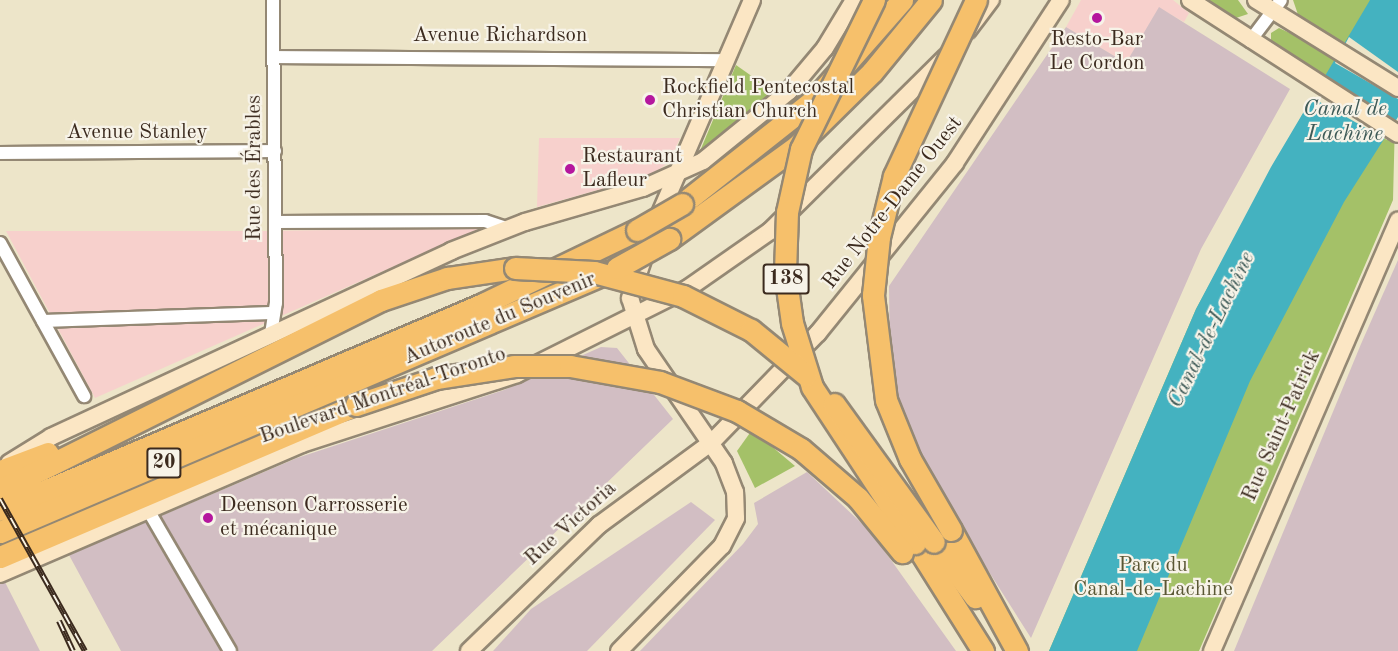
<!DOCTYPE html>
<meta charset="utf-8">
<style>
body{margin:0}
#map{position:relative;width:1398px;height:651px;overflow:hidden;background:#ede5c9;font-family:"Old Standard TT",serif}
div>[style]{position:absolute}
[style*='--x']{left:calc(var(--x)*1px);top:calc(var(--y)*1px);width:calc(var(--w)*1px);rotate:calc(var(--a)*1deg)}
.built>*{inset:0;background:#f7d0cc}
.industrial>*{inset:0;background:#d2bec3}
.green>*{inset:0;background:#a4c168}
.water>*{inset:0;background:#44b2c0}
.pier>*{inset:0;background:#ede5c9}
.roads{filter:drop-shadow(2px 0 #948874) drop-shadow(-2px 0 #948874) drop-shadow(0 2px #948874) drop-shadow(0 -2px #948874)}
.street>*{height:12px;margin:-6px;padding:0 6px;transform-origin:6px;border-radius:6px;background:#fff}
.secondary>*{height:16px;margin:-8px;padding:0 8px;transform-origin:8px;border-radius:8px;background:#fbe6c4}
.highway>*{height:21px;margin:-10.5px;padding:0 10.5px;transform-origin:10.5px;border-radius:10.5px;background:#f6c06b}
.rail>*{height:6px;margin-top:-3px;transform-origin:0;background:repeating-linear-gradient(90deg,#f7f3e8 0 11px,#3b2a1e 0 22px);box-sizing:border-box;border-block:2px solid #3b2a1e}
.bridges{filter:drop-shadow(2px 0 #948874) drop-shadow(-2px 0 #948874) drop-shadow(0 2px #948874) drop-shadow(0 -2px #948874)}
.highway-bridge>*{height:21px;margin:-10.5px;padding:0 10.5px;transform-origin:10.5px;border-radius:10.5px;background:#f6c06b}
.dots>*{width:16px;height:16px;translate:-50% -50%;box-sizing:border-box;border:3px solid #f7f3e8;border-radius:50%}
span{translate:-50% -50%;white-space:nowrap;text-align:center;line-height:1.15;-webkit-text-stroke:4.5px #f7f3e8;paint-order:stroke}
.shield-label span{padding:2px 4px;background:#f7f3e8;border:2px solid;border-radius:4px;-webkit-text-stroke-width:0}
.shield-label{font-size:20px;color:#3b2a1e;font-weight:700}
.street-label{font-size:21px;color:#3b2a1e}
.poi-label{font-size:21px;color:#3b2a1e}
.left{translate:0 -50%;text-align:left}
.park-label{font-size:21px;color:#5a5734}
.water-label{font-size:22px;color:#3e5a57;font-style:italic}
</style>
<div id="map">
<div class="built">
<div style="clip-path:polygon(1081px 0,1173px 0,1189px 13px,1184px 22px,1159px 8px,1126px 63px,1066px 27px)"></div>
<div style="clip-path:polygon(539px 138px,680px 138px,670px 161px,652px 175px,537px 207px)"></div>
<div style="clip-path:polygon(481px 228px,95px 398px,6px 231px,261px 231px)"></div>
</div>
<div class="industrial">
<div style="clip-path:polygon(1159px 7px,1290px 89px,1201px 249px,1031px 638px,930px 479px,900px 414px,890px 367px,889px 286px,1066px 27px,1126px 63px)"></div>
<div style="clip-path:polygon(1398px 260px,1398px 651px,1234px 651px,1361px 344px)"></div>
<div style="clip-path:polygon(601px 347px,617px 348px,673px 419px,432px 651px,121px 651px,69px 555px,297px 458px,504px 390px)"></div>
<div style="clip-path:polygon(807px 472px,871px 532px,956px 651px,640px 651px,743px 544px,758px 524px,754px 503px)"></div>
<div style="clip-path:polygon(691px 502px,715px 520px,587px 651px,493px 651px,531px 609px)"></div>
<div style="clip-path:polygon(5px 582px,8px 588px,40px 651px,0 651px,0 584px)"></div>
</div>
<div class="green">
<div style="clip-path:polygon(1203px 0,1238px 0,1248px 14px,1233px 19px)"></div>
<div style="clip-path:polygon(1293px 0,1398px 0,1393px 200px,1199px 651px,1049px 651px,1196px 309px,1323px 77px,1271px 43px,1271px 33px,1279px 28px,1307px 41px)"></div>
<div style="clip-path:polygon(736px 65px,777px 94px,700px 154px,700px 151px)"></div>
<div style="clip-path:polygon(752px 430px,795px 466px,755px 488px,737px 451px)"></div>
</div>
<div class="water">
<div style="clip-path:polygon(1370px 0,1398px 0,1398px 117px,1344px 202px,1250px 381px,1137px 651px,1049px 651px,1196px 309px,1271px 167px)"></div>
</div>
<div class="pier">
<div style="clip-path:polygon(1349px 37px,1398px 72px,1398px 99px,1335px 63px)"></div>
<div style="clip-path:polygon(1322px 76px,1396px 125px,1387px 140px,1309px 96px)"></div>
</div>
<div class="roads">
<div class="street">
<div style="--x:1250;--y:41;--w:51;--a:-52.9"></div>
<div style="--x:274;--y:57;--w:452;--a:0.4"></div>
<div style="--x:0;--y:153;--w:275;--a:-0.4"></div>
<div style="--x:275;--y:222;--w:210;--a:-0.3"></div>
<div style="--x:485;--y:221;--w:23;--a:18"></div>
<div style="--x:0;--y:243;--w:175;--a:61.2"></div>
<div style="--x:43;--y:321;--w:228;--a:-2"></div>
<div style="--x:271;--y:334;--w:31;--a:-81"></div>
<div style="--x:276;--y:303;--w:303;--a:-90.6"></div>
<div style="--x:148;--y:510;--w:163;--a:59.8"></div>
</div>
<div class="secondary">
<div style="--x:1190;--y:0;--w:247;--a:32.8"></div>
<div style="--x:1256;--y:0;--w:167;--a:31.8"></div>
<div style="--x:968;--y:30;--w:38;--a:-53"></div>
<div style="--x:9;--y:463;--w:49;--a:-31.8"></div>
<div style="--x:51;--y:437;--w:441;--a:-24.9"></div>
<div style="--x:451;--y:251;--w:79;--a:-21.4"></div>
<div style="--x:525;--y:222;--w:123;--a:-16.1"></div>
<div style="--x:643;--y:188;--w:66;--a:-24.2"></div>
<div style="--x:703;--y:161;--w:111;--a:-39.1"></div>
<div style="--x:789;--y:91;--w:56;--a:-50.1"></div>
<div style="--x:825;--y:48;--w:56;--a:-58.9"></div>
<div style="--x:0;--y:574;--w:329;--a:-23.3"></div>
<div style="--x:302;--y:444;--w:226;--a:-18"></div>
<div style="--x:517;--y:374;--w:190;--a:-26.6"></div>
<div style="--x:687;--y:289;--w:101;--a:-34.9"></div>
<div style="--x:770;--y:231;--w:247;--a:-44.7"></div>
<div style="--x:469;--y:651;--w:181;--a:-44.1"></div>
<div style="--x:599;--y:525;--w:140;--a:-36.3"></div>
<div style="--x:712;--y:442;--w:152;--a:-45.8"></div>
<div style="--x:818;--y:333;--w:218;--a:-51.1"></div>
<div style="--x:955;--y:163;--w:194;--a:-57"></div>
<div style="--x:619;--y:651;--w:147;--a:-45.6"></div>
<div style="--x:722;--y:546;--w:31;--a:-63"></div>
<div style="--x:736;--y:518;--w:26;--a:-92"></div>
<div style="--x:735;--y:492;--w:31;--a:-111"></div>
<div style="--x:724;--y:463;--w:138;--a:-124.4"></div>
<div style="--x:646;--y:349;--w:53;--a:-107.4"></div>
<div style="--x:630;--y:298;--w:72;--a:-71.3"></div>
<div style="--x:653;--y:230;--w:250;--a:-66.7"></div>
<div style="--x:1212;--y:651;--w:469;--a:-66.6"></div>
</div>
<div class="highway">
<div style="--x:682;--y:204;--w:169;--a:-38.3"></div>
<div style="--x:815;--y:99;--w:132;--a:-48.7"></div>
<div style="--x:669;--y:239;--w:158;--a:-36"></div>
<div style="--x:797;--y:146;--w:105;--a:-44.6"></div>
<div style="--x:872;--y:72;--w:93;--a:-50.7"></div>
<div style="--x:0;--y:471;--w:51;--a:-20.6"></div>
<div style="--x:0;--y:490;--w:426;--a:-26.5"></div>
<div style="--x:381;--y:300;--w:70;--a:-18.4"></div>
<div style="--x:447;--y:278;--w:69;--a:-8.4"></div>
<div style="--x:0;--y:510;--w:525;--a:-23.1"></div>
<div style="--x:483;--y:304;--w:171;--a:-25.7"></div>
<div style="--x:951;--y:530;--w:138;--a:61.4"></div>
<div style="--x:0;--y:532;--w:664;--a:-23.13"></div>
<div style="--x:934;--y:542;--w:69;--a:53.3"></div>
<div style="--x:915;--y:543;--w:128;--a:57.8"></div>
<div style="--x:0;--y:557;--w:387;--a:-23.1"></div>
</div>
</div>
<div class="rail">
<div style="--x:0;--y:499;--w:174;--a:60.8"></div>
<div style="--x:59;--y:621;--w:33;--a:65"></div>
</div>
<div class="bridges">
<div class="highway-bridge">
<div style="--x:874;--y:0;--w:166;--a:116.1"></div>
<div style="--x:801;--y:149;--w:65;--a:102.5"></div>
<div style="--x:787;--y:212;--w:61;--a:91.9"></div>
<div style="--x:785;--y:273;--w:50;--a:82"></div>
<div style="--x:792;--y:323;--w:67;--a:72.6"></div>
<div style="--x:812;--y:387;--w:187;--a:56.6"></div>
<div style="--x:637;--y:230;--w:52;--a:-30"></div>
<div style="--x:515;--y:268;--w:79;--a:2.9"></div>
<div style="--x:594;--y:272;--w:92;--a:15.1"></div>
<div style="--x:683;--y:296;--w:76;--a:26.6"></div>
<div style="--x:751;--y:330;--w:71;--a:39.3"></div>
<div style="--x:617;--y:268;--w:60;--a:-29.1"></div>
<div style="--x:834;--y:404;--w:170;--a:54.1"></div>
<div style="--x:356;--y:405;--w:84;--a:-18.6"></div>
<div style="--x:436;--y:378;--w:79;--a:-8.7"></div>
<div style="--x:514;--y:366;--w:56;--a:0"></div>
<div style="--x:570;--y:366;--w:91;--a:10.1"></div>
<div style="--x:660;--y:382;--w:82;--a:20.6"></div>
<div style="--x:737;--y:411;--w:74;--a:30.7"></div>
<div style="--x:801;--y:449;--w:75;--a:40.7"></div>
<div style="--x:858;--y:498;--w:70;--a:50.8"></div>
<div style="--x:951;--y:530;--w:82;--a:-120"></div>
<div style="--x:910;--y:459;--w:64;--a:-112.1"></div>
<div style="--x:886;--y:400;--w:106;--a:-97.1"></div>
<div style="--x:873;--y:295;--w:58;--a:-84.1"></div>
<div style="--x:879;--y:237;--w:63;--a:-76.2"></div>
<div style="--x:894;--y:176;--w:194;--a:-65"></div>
</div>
</div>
<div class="dots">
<div style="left:1097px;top:18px;background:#b5179e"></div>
<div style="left:650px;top:100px;background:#b5179e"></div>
<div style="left:570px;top:169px;background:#b5179e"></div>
<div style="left:208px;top:518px;background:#b5179e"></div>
</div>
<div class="shield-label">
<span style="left:786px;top:279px">138</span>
<span style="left:164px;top:463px">20</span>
</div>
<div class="street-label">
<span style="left:500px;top:36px">Avenue Richardson</span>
<span style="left:137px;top:133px">Avenue Stanley</span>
<span style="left:255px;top:168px;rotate:-90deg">Rue des Érables</span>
<span style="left:893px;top:203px;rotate:-52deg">Rue Notre-Dame Ouest</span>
<span style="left:500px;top:319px;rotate:-23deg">Autoroute du Souvenir</span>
<span style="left:383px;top:396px;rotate:-19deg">Boulevard Montréal-Toronto</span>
<span style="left:1282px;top:426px;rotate:-66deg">Rue Saint-Patrick</span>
<span style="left:571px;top:524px;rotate:-42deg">Rue Victoria</span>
</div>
<div class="poi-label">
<span style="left:1097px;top:52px">Resto-Bar<br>Le Cordon</span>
<span class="left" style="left:662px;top:100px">Rockfield Pentecostal<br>Christian Church</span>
<span class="left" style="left:582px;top:169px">Restaurant<br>Lafleur</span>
<span class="left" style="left:220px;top:518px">Deenson Carrosserie<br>et mécanique</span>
</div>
<div class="park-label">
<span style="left:1153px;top:578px">Parc du<br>Canal-de-Lachine</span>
</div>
<div class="water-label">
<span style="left:1345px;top:122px">Canal de<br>Lachine</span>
<span style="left:1212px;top:330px;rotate:-64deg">Canal-de-Lachine</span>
</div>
</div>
